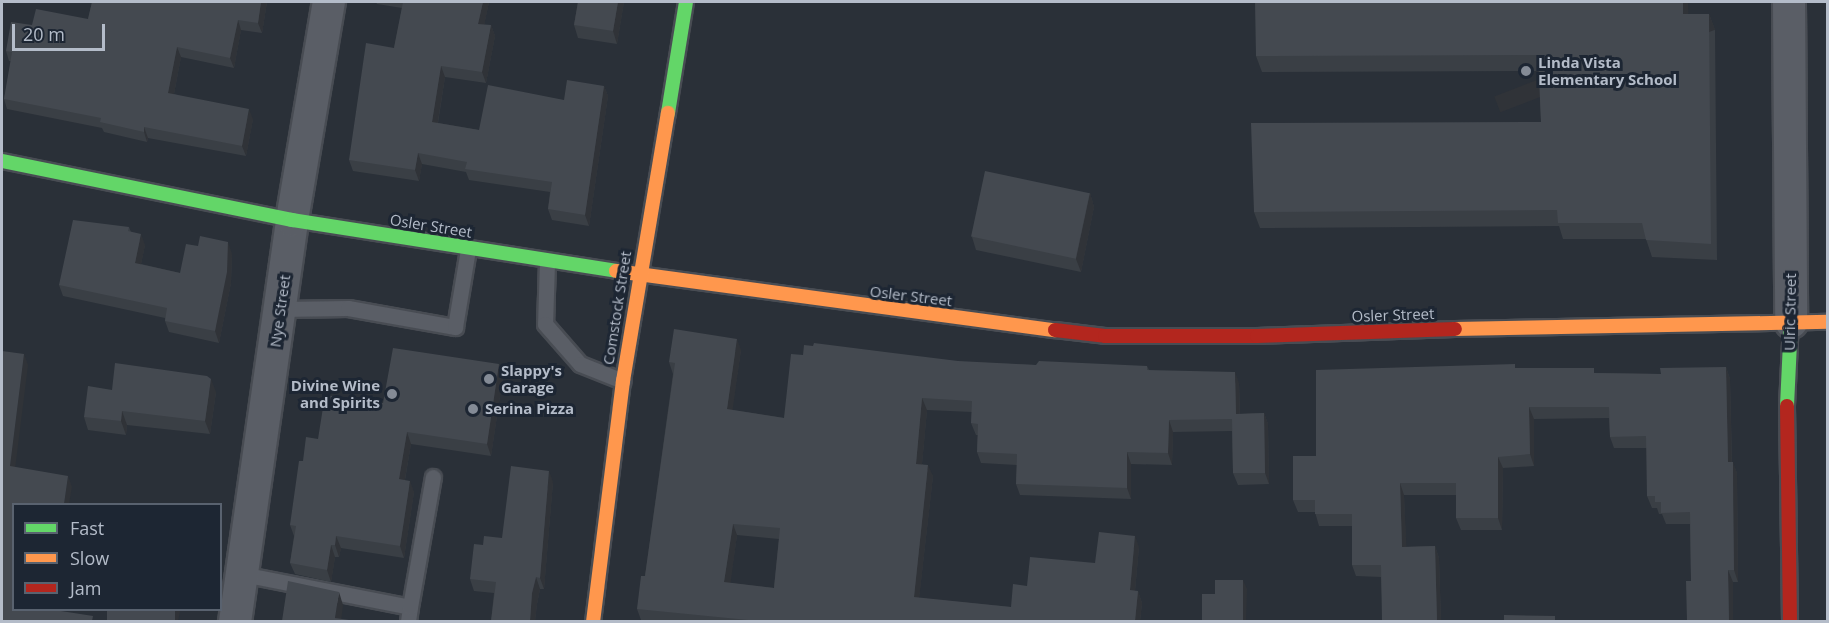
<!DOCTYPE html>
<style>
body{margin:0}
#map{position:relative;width:1829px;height:623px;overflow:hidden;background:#2a3038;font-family:"Open Sans",sans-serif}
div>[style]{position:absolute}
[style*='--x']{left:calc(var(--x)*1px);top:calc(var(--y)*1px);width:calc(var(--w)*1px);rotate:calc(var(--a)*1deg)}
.roads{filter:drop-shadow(2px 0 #484c53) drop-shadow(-2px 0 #484c53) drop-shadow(0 2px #484c53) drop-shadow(0 -2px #484c53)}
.lane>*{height:15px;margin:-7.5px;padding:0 7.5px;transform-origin:7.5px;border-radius:7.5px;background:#5a5e66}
.street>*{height:32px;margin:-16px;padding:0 16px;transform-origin:16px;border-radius:16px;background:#5a5e66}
.fast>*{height:14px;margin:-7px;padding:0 7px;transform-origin:7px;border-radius:7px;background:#63d668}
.slow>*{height:14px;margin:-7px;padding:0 7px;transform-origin:7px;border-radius:7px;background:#ff974d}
.jam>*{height:14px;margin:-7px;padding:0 7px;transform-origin:7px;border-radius:7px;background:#b3261e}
.wall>*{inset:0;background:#3a3f45}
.shaded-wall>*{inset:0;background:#303338;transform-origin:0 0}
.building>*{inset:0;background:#444950;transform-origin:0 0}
.dots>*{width:16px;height:16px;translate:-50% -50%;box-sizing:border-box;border:3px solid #1d2633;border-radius:50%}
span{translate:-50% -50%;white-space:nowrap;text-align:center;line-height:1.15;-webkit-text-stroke:6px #1d2633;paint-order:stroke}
.poi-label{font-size:15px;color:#b4bcc9;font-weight:700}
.left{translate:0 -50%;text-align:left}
.right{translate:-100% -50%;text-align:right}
.street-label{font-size:15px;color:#b4bcc9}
.frame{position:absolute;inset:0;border:3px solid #b4bcc9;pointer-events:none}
.legend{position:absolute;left:12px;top:503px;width:210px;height:108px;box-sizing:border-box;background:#1d2633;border:2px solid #59626f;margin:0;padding:8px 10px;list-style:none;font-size:18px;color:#b4bcc9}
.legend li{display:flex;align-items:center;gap:12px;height:30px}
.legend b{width:30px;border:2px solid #59626f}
.scale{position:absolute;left:12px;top:24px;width:93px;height:27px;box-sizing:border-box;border:3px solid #b4bcc9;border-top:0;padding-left:8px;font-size:18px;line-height:21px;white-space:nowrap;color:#b4bcc9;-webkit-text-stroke:4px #1d2633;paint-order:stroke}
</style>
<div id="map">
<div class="roads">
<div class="lane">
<div style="--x:547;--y:262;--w:62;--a:91.8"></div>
<div style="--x:545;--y:324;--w:53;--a:48.8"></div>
<div style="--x:580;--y:364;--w:46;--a:21.6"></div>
<div style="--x:281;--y:309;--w:67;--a:-0.9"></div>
<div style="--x:348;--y:308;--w:109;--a:10.1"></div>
<div style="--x:455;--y:327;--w:79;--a:-80.5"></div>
<div style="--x:242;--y:574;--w:171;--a:11.1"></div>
<div style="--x:410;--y:607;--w:15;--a:98"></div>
<div style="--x:410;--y:607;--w:132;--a:-80"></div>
</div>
<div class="street">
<div style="--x:1789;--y:2;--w:320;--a:89.6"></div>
<div style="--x:235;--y:622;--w:406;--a:-81.9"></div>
<div style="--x:292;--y:220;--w:221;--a:-80.4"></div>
</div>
<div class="fast">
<div style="--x:668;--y:113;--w:112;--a:-80.8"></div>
<div style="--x:2;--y:161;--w:296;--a:11.5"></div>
<div style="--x:292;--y:220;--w:328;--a:8.9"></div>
<div style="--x:1787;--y:406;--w:84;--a:-87.3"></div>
</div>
<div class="slow">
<div style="--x:616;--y:271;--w:443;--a:7.7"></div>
<div style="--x:1455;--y:329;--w:373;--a:-1.1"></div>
<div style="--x:593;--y:622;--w:243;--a:-82.9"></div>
<div style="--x:623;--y:381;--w:272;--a:-80.5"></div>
</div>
<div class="jam">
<div style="--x:1055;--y:330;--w:50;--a:6.8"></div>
<div style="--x:1105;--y:336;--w:152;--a:0"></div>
<div style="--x:1257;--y:336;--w:198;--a:-2"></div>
<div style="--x:1787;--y:406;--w:216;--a:89.2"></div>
</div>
</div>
<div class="wall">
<div style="clip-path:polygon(92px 2px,267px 2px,262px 33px,241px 30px,234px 68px,181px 57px,174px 94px,253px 119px,246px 156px,148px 138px,147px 142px,104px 132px,102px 128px,7px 109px,4px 99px,11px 61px,9px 61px,6px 51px,88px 19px)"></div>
<div style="clip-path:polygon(376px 2px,489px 2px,484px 25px,491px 25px,495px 36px,486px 83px,445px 77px,438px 123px,479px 130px,604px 86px,608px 96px,589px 226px,552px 220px,548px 209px,550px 192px,469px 180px,466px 172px,422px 164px,419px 181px,353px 171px,349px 160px,394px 48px,402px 8px,377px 4px)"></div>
<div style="clip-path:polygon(578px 2px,624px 2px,617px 44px,578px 38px,574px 25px)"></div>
<div style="clip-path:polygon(1688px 14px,1709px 14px,1715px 30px,1717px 260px,1652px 257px,1646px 239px,1563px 239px,1559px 226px,1260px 228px,1254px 212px,1541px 122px,1539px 71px,1262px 72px,1256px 56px)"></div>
<div style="clip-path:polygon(1090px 193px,1094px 207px,1081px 272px,976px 250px,972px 237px)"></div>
<div style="clip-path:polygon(129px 227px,131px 232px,145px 245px,141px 264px,180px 273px,232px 254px,231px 283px,219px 343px,169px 332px,165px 321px,165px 318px,63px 296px,59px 285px)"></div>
<div style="clip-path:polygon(evenodd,741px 350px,732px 410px,784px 418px,803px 355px,1036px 365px,1147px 366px,1149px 370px,1239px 383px,1240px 414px,1264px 413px,1268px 424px,1269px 484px,1238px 485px,1233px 473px,1232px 431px,1173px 432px,1172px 465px,1131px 464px,1131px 499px,1020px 495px,1016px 484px,1017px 465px,981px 463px,977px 452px,978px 435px,976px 435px,971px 423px,972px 412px,927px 410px,922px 464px,933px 476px,919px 598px,1011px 607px,1027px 586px,1095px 563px,1139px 547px,1135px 591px,1138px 591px,1142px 603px,1140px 621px,651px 621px,641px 620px,637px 609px,645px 576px,673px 374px,669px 362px,741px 350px,737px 535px,779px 539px,774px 588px,730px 583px,737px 535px)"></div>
<div style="clip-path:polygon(499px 364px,503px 376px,491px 456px,411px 444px,405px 480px,414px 492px,404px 558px,341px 548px,339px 557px,335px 557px,331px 582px,295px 574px,290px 563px,294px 536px,290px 525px,318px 439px,383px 403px)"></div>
<div style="clip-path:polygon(1726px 367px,1730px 379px,1732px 462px,1737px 473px,1738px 582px,1733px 582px,1733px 621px,1687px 621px,1691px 581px,1690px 524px,1666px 524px,1662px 514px,1659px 514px,1657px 508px,1652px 508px,1647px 496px,1647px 448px,1614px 448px,1610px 437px,1609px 418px,1534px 419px,1534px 466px,1503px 468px,1502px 530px,1461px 530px,1456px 518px,1456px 495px,1404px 495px,1406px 547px,1435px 546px,1439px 558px,1441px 621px,1383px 621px,1381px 577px,1356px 576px,1352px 565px,1352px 526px,1319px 526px,1315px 512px,1298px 512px,1293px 500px,1316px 456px,1517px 368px,1596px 373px,1661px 374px)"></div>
<div style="clip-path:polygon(112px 390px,216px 392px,210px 434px,127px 425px,126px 435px,88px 430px,84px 417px)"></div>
<div style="clip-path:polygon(553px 482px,544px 589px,540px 589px,537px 604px,535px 621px,491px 621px,494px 593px,474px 591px,470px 579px,483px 545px,502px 538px)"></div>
</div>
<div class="shaded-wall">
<div style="clip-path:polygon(261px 2px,267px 2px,262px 33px,258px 23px)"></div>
<div style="clip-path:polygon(483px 2px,489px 2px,482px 35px,478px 24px)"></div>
<div style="clip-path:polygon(618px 2px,624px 2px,617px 44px,613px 31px)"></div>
<div style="clip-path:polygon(1683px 2px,1688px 2px,1689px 30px,1683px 14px)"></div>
<div style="left:1709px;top:14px;width:17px;height:230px;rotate:69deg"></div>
<div style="clip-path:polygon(238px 20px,241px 30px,234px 68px,230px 58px)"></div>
<div style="clip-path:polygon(491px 25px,495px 36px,486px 83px,482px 72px)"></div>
<div style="clip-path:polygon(177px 47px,181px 57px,172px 104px,168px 93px)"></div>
<div style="clip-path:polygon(441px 66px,445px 77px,436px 133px,432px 122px)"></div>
<div style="clip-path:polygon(604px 86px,608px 96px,589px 226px,585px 215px)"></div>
<div style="clip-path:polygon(249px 109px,253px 119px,246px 156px,242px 146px)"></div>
<div style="clip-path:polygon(144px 127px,148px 138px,147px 142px,144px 132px)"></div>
<div style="clip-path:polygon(418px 153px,422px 164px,419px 181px,415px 170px)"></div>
<div style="clip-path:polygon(1090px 193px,1094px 207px,1081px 272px,1076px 259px)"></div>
<div style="clip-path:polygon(141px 234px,145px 245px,139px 274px,135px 263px)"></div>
<div style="clip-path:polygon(228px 242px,232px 254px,231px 283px,219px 343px,215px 331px)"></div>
<div style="clip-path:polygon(737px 339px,741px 350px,731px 421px,727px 409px)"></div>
<div style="clip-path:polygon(24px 354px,28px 365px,14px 477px,10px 466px)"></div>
<div style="clip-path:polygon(499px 364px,503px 376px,491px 456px,487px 444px)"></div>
<div style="clip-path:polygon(1726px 367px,1730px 379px,1732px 473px,1728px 462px)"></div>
<div style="clip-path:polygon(1235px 372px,1239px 383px,1240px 425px,1236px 414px)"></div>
<div style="clip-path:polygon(211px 379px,216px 392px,210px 434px,205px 421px)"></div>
<div style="clip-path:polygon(922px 398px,927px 410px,921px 475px,916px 464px)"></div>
<div style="clip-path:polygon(1529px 407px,1534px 419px,1534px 466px,1530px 454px)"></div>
<div style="clip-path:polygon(122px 411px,127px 425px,126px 435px,121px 421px)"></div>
<div style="clip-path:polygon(1264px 413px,1268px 424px,1269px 484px,1265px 473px)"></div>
<div style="clip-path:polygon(1169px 420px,1173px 432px,1172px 465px,1168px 453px)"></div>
<div style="clip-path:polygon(407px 432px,411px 444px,403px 490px,399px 479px)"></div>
<div style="clip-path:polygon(1127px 452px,1131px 464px,1131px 499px,1127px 488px)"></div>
<div style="clip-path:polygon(1498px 457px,1503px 468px,1502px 530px,1498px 518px)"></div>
<div style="clip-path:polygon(1733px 462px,1737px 473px,1738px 582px,1734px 570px)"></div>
<div style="clip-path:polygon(928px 465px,933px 476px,918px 608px,914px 597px)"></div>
<div style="clip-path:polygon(549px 471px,553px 482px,544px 589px,540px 578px)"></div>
<div style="clip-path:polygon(68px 476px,72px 487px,69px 504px,64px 504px)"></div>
<div style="clip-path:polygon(410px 481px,414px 492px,404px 558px,400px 546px)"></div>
<div style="clip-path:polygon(1400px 483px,1404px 495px,1407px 559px,1402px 547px)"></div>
<div style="clip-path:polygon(733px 524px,737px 535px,729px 594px,724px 582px)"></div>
<div style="clip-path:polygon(336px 536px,341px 548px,339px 557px,335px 545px)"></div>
<div style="clip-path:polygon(1135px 536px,1139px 547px,1134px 602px,1130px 590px)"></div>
<div style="clip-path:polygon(331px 545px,335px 557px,331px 582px,327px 570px)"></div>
<div style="clip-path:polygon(1435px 546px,1439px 558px,1441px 621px,1437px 621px)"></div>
<div style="clip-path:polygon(1728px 570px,1733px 582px,1733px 621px,1729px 621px)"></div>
<div style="clip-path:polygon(536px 577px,540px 589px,537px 604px,535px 621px,530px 621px,532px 593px)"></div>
<div style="clip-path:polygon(1243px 580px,1247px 589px,1246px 621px,1243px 621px)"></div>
<div style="clip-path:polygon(1138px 591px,1142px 603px,1140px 621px,1135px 621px)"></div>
<div style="clip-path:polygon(339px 592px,343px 605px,341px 621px,335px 618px)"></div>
<div style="clip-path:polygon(175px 609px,179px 609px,180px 612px,178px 621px,174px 621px)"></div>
</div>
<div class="building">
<div style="clip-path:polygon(92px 2px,261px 2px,258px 23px,238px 20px,230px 58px,177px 47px,168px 93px,249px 109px,242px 146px,144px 127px,144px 132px,100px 122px,101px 118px,4px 99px,12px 52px,6px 51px,11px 22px,32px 25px,36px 9px,88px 19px)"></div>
<div style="clip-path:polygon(403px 2px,483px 2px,478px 24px,491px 25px,482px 72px,441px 66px,432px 122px,479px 130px,488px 85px,564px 100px,567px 80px,604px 86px,585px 215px,548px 209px,552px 182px,465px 169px,467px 162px,418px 153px,415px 170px,349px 160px,366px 43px,394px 48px)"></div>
<div style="clip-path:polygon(578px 2px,618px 2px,613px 31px,574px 25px)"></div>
<div style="clip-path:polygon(1255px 2px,1683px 2px,1683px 14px,1709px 14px,1711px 244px,1646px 240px,1642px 223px,1558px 223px,1557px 210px,1254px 212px,1251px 123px,1541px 122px,1538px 55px,1256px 56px)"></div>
<div style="left:985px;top:171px;width:107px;height:67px;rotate:12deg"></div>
<div style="clip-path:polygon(73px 220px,129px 227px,128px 231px,141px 234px,135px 263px,180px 273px,186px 244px,198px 246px,200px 236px,228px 242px,227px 272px,215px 331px,165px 321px,167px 308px,59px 285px)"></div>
<div style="clip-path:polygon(evenodd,674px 329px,737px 339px,727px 409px,784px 418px,791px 354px,803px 355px,804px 345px,813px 346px,814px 343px,958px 361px,1036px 365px,1039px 361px,1147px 366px,1147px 370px,1235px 372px,1236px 414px,1264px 413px,1265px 473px,1233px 473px,1232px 419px,1169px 420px,1168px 453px,1127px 452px,1127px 488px,1016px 484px,1017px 454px,977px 452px,978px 424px,971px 423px,972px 401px,922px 398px,916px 464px,928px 465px,914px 597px,1011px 607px,1013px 584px,1027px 586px,1030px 557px,1095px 563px,1099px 532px,1135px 536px,1130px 590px,1138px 591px,1135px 621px,758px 621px,637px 609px,641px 576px,645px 576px,675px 363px,669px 362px,674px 329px,733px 524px,780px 528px,774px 588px,724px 582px,733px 524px)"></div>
<div style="clip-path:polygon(393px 348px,499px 364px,487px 444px,407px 432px,399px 479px,410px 481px,400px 546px,336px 536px,335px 545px,331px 545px,327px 570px,290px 563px,296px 526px,290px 525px,299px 461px,303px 461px,306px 437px,318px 439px,325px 395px,383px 403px)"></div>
<div style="clip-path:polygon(2px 351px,24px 354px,10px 466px,68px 476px,64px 504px,14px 504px,14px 609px,48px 609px,93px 616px,92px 621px,2px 621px)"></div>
<div style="clip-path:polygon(115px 363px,207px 376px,211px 379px,205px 421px,122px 411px,121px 421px,84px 417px,88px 386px,112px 390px)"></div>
<div style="clip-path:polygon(1515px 364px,1515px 368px,1594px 368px,1594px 373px,1661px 374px,1660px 368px,1726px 367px,1728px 462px,1733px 462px,1733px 497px,1734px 570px,1728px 570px,1729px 621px,1687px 621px,1686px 581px,1691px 581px,1690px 512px,1661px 513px,1661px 502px,1655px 502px,1655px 496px,1647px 496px,1646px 436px,1610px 437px,1609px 407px,1529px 407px,1530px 454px,1498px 457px,1498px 518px,1456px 518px,1456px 483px,1400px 483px,1402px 547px,1435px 546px,1437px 621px,1392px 621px,1392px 620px,1382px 620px,1381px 565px,1352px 565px,1352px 514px,1315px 514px,1315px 500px,1293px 500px,1293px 456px,1316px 456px,1316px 370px)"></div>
<div style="clip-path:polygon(511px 466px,549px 471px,540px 578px,536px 577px,532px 593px,530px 621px,491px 621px,496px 582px,470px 579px,474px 544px,483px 545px,484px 536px,502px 538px)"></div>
<div style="clip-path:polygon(1215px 580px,1243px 580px,1243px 621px,1202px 621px,1202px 594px,1215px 594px)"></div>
<div style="clip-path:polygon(288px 581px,339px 592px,335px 618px,356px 621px,282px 621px)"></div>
<div style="left:107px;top:609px;width:68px;height:12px"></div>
<div style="clip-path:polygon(1504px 615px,1555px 616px,1555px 621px,1504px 621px)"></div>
</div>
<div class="dots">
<div style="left:1526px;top:71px;background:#848b96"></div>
<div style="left:489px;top:379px;background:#848b96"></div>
<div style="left:392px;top:394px;background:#848b96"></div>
<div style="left:473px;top:409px;background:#848b96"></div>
</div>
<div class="poi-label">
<span class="left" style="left:1538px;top:71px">Linda Vista<br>Elementary School</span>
<span class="left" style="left:501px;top:379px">Slappy's<br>Garage</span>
<span class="right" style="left:380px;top:394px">Divine Wine<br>and Spirits</span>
<span class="left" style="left:485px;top:409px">Serina Pizza</span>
</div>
<div class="street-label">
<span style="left:431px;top:226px;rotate:9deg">Osler Street</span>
<span style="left:911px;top:296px;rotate:7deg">Osler Street</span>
<span style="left:617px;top:308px;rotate:-81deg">Comstock Street</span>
<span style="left:280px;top:311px;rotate:-82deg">Nye Street</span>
<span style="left:1790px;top:312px;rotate:-89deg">Ulric Street</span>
<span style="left:1393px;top:315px;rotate:-2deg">Osler Street</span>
</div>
<div class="frame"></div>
<ul class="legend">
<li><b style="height:8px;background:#63d668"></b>Fast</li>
<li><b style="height:8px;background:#ff974d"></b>Slow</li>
<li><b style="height:8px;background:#b3261e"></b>Jam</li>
</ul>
<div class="scale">20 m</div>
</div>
